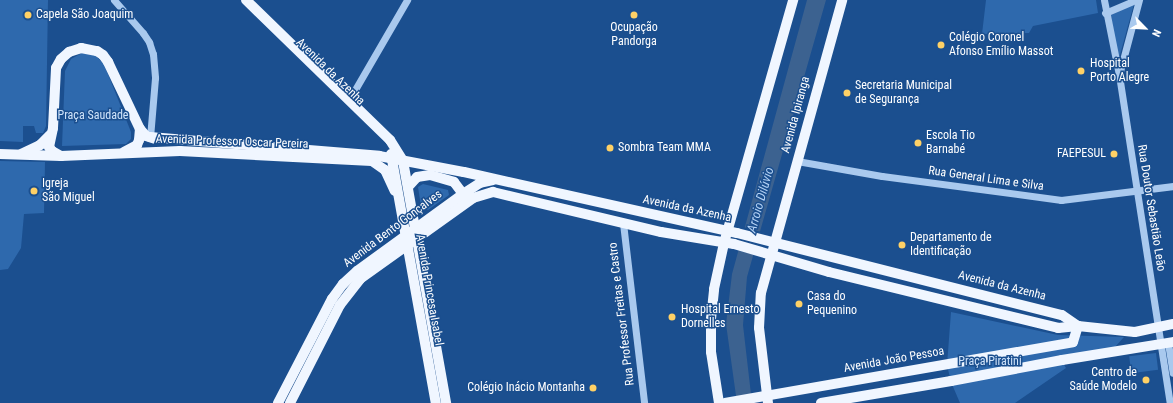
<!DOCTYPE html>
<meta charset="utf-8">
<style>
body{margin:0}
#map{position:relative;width:1173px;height:403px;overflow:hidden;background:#1b4f8f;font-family:"Roboto Condensed",sans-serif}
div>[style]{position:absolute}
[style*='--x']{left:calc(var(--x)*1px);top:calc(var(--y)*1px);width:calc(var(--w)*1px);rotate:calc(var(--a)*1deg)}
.green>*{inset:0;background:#2e69ad;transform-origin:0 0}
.water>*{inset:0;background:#3c6290}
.pier>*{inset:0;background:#1b4f8f;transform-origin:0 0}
.minor>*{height:7px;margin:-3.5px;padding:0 3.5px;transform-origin:3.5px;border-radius:3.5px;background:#a9c9ee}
.major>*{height:10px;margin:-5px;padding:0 5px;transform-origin:5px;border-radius:5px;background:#f0f6ff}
.dots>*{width:11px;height:11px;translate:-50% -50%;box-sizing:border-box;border:2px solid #1b4f8f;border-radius:50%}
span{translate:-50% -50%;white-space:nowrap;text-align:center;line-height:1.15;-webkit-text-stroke:3px #1b4f8f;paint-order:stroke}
.poi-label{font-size:12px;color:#fff}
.left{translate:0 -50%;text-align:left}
.right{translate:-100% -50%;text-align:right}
.street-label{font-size:12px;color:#fff}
.park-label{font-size:12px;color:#cfe3fa}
.water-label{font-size:13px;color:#b5d3f5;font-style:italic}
.north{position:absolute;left:1125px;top:8px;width:40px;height:40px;-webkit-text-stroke:3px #1b4f8f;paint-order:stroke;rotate:114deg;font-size:11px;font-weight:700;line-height:16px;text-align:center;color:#fff}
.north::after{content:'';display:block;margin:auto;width:14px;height:18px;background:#fff;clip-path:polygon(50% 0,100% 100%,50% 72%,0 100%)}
</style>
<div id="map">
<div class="green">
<div style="clip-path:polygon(0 0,48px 0,46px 126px,43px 133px,36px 133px,34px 126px,23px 126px,23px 142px,0 141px)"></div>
<div style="clip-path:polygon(986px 0,1096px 0,1098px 13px,1033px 26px,1029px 33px,982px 34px)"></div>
<div style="clip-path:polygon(1134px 4px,1118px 62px,1111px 15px)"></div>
<div style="clip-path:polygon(82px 53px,95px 55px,104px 64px,131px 132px,131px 139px,126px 144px,62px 146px,65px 71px,71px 59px)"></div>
<div style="clip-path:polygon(0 161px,45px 162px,44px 213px,24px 214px,21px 248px,8px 269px,0 270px)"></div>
<div style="clip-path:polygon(423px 184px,448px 190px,449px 195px,428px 210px,421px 206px,418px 187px)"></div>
<div style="clip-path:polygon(951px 312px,1058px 335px,1124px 337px,1115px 347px,1061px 360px,1066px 368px,1015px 403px,960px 403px,951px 382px,947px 365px)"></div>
<div style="left:1156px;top:353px;width:17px;height:27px;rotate:83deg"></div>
</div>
<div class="water">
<div style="clip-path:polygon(807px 0,826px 0,747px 277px,743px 325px,752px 403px,737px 403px,726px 324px,732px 274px)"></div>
</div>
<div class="pier">
<div style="left:743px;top:227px;width:20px;height:24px;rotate:15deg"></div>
</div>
<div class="minor">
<div style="--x:114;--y:0;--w:44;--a:48.7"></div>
<div style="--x:143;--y:33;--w:11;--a:56"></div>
<div style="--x:149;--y:42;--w:13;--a:72"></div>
<div style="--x:153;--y:54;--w:24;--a:85"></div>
<div style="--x:155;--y:78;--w:59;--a:94.8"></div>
<div style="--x:1104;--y:0;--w:76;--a:78.7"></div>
<div style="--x:1119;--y:75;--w:332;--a:81.2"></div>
<div style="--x:1105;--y:13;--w:33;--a:-23"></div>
<div style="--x:1119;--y:75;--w:78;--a:-75.1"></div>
<div style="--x:349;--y:100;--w:116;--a:-59.9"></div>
<div style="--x:797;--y:161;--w:86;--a:10"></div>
<div style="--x:882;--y:176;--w:181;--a:7.6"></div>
<div style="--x:1061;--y:200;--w:113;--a:-7.1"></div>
<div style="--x:623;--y:223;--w:181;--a:83.3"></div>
<div style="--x:1168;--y:343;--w:30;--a:81"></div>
</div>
<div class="major">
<div style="--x:246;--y:0;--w:201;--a:44.2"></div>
<div style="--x:390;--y:140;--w:25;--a:58"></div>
<div style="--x:403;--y:161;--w:246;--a:79.9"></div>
<div style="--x:150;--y:137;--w:230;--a:4.7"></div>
<div style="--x:379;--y:156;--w:86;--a:10.7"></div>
<div style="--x:464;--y:172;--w:280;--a:12.6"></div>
<div style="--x:737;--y:233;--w:335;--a:14.2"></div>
<div style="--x:1062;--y:315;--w:19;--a:35"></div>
<div style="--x:124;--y:152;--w:15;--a:-28"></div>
<div style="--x:137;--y:145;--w:5;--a:-68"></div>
<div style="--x:139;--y:140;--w:11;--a:-85"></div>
<div style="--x:0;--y:154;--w:61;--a:1.9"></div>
<div style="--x:61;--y:156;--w:119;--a:-2.4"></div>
<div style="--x:180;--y:151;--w:192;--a:3"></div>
<div style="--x:372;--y:161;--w:16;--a:35"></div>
<div style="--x:385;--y:170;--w:23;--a:65"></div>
<div style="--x:21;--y:154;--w:21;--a:-25"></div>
<div style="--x:40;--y:145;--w:14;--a:-45"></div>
<div style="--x:391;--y:154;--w:253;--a:79.8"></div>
<div style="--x:61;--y:156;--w:10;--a:-151"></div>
<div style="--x:52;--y:151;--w:5;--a:-127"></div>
<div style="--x:49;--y:147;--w:19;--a:-78"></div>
<div style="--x:53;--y:128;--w:60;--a:-87.1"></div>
<div style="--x:56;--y:68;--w:10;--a:-61"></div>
<div style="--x:61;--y:59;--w:11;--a:-41"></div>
<div style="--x:69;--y:52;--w:13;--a:-18"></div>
<div style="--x:81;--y:48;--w:16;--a:11"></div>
<div style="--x:97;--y:51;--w:7;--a:34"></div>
<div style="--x:103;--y:55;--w:9;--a:54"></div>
<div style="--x:108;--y:62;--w:74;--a:64.5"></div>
<div style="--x:140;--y:129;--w:9;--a:49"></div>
<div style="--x:146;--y:136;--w:9;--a:18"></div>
<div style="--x:408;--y:187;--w:13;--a:-48"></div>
<div style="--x:417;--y:177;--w:13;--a:-9"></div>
<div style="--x:430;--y:175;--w:25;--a:16"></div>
<div style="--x:454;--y:182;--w:15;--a:53"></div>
<div style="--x:278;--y:403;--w:117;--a:-62.6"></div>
<div style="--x:332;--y:299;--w:19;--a:-54"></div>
<div style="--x:343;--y:284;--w:19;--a:-43"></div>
<div style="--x:357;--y:271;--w:131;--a:-36"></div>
<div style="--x:463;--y:194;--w:20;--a:-33"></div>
<div style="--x:480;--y:183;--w:13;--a:-13"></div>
<div style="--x:290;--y:403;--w:110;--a:-63"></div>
<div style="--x:340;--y:305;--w:33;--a:-52"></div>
<div style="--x:360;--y:279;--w:139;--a:-35.6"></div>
<div style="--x:473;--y:198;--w:21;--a:-17"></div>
<div style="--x:493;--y:192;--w:173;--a:13.4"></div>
<div style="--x:661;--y:232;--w:74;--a:9.3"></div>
<div style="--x:734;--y:244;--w:99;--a:16.4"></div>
<div style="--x:829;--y:272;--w:236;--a:13.7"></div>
<div style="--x:1058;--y:328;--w:20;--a:-6"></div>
<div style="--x:1078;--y:326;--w:57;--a:6"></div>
<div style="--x:1135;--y:332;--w:39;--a:-12"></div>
<div style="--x:719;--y:403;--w:52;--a:-98.9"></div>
<div style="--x:711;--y:352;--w:33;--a:-90"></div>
<div style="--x:711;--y:319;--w:30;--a:-84"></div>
<div style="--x:714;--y:289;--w:47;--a:-77.7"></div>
<div style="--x:724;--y:243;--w:253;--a:-74.1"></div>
<div style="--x:725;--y:403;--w:353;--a:-9.9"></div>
<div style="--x:1073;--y:342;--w:17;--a:-73"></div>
<div style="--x:768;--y:403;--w:76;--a:-96.8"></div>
<div style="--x:759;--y:328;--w:35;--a:-87"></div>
<div style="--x:761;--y:293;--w:304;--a:-74.5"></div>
<div style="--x:821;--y:403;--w:132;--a:-9.6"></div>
<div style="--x:951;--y:381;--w:113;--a:-10.7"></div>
<div style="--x:1062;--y:360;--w:112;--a:-9.2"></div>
</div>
<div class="dots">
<div style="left:28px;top:15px;background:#ffd166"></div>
<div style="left:634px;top:15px;background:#ffd166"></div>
<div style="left:941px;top:45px;background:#ffd166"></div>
<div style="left:1081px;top:71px;background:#ffd166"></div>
<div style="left:847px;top:93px;background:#ffd166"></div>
<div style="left:918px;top:143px;background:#ffd166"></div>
<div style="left:610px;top:148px;background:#ffd166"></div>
<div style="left:1114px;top:154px;background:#ffd166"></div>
<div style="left:34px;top:191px;background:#ffd166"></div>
<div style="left:902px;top:245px;background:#ffd166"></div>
<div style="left:799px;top:304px;background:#ffd166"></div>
<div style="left:672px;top:317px;background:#ffd166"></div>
<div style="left:1146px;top:380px;background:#ffd166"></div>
<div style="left:593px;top:388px;background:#ffd166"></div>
</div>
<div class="poi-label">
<span class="left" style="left:36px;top:15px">Capela São Joaquim</span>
<span style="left:634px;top:35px">Ocupação<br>Pandorga</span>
<span class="left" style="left:949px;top:45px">Colégio Coronel<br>Afonso Emílio Massot</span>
<span class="left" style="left:1090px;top:71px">Hospital<br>Porto Alegre</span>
<span class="left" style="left:855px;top:93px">Secretaria Municipal<br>de Segurança</span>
<span class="left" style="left:926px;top:143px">Escola Tio<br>Barnabé</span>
<span class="left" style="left:618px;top:148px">Sombra Team MMA</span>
<span class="right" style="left:1106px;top:154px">FAEPESUL</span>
<span class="left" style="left:42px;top:191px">Igreja<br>São Miguel</span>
<span class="left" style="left:910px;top:245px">Departamento de<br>Identificação</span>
<span class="left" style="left:807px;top:304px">Casa do<br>Pequenino</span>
<span class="left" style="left:681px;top:317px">Hospital Ernesto<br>Dornelles</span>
<span class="right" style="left:1137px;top:380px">Centro de<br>Saúde Modelo</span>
<span class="right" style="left:585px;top:388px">Colégio Inácio Montanha</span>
</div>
<div class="street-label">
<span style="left:330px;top:72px;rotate:44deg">Avenida da Azenha</span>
<span style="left:796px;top:115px;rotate:-75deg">Avenida Ipiranga</span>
<span style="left:232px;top:142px;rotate:2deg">Avenida Professor Oscar Pereira</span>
<span style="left:986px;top:179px;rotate:8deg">Rua General Lima e Silva</span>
<span style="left:1151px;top:208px;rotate:81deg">Rua Doutor Sebastião Leão</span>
<span style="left:687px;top:209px;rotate:12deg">Avenida da Azenha</span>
<span style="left:393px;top:229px;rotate:-37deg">Avenida Bento Gonçalves</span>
<span style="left:1002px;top:286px;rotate:14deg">Avenida da Azenha</span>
<span style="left:429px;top:290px;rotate:80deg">Avenida Princesa Isabel</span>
<span style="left:622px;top:314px;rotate:-97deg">Rua Professor Freitas e Castro</span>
<span style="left:894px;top:360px;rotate:-10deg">Avenida João Pessoa</span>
</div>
<div class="park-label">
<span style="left:93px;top:116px">Praça Saudade</span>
<span style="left:990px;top:362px">Praça Piratini</span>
</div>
<div class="water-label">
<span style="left:761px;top:200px;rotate:-74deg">Arroio Dilúvio</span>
</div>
<div class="north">N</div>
</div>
